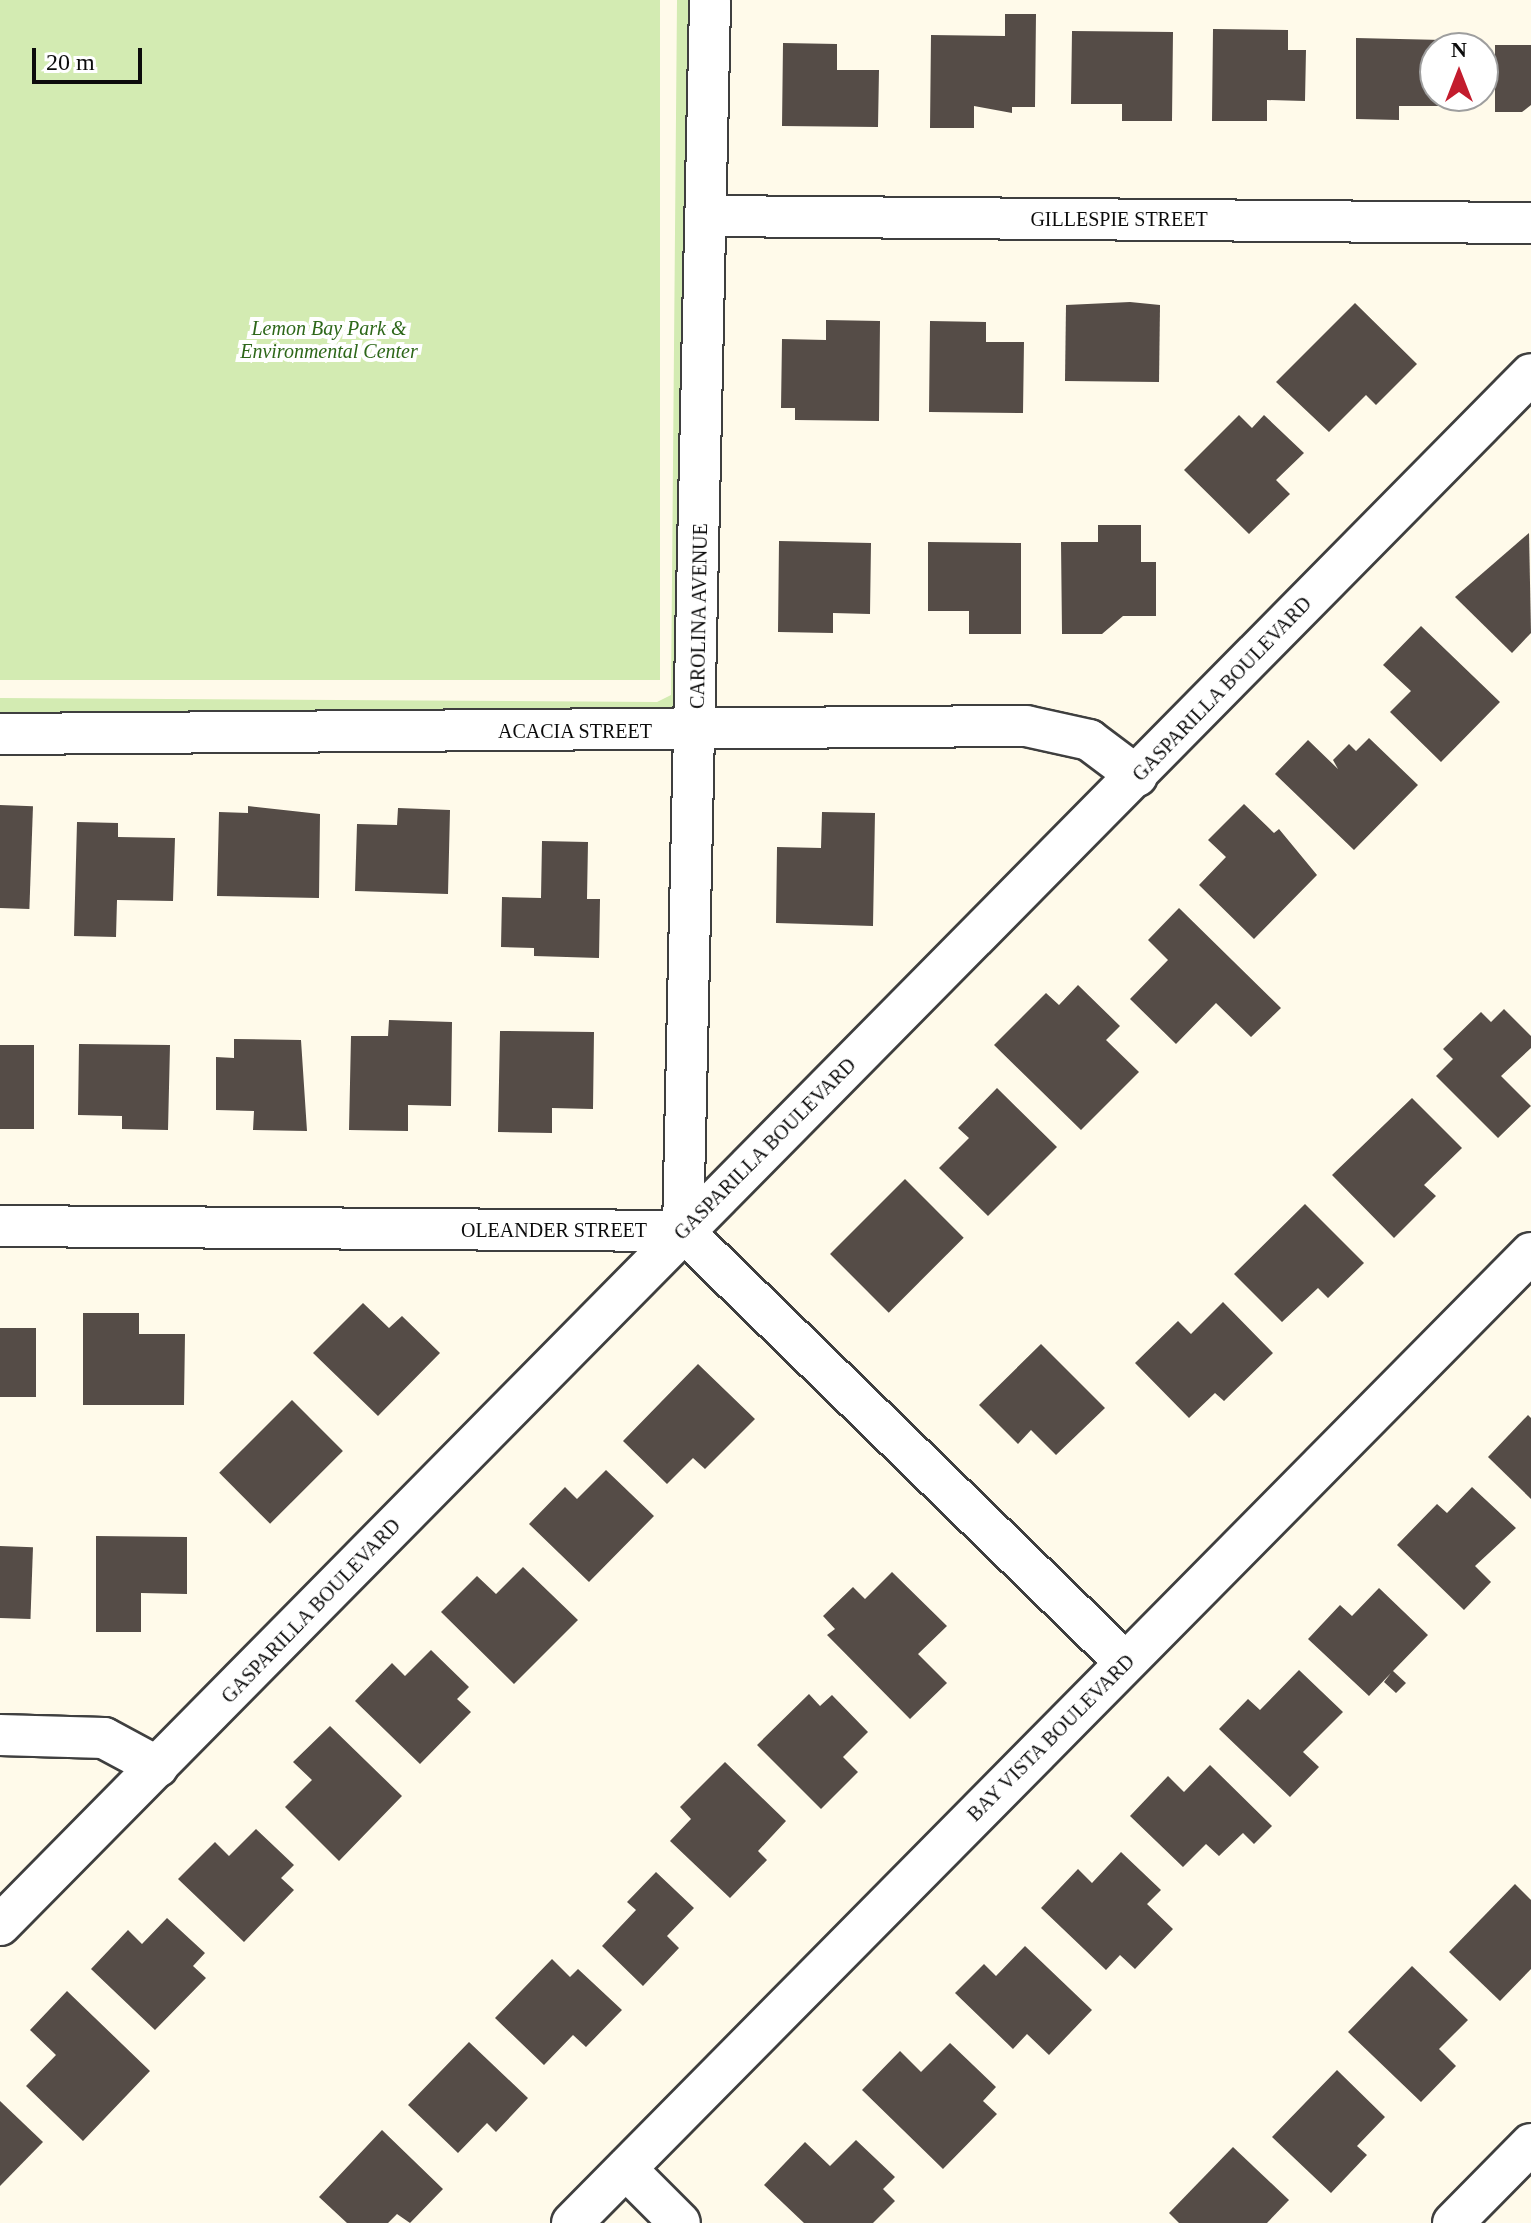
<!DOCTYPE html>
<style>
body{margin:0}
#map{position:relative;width:1531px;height:2223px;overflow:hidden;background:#fffaea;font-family:Georgia,serif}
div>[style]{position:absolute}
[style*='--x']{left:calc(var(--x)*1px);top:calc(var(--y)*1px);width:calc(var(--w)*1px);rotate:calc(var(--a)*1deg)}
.green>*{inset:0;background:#d3ebb2;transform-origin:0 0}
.building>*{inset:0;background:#554c47;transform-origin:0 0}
.roads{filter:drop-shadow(2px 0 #3f3f3f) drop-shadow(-2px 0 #3f3f3f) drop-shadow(0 2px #3f3f3f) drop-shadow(0 -2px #3f3f3f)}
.minor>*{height:40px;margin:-20px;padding:0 20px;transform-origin:20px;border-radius:20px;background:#fff}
span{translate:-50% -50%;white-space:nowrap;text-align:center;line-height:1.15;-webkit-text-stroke:8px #fff;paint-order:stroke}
.street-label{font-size:20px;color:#0c0c0c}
.park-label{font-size:20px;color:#2d6719;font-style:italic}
.north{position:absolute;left:1419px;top:32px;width:80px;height:80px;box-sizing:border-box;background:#fff;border:2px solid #9e9e9e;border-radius:50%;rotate:0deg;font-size:22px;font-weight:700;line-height:32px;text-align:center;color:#0c0c0c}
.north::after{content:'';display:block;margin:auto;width:28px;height:36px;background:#c31c2d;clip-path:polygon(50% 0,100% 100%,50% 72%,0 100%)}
.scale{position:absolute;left:32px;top:48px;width:110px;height:36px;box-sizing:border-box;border:4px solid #0c0c0c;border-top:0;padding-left:10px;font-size:24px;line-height:28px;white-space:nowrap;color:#0c0c0c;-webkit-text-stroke:6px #fff;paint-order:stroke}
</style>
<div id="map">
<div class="green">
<div style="left:0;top:0;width:660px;height:680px"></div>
<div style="clip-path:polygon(677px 0,716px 0,710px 726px,0 722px,0 698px,657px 702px,671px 695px)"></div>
</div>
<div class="building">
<div style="clip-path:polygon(1005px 14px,1036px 14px,1035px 107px,1012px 107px,1012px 113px,974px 106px,974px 128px,930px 128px,931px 35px,1005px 36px)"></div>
<div style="clip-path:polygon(1213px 29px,1288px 30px,1288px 50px,1306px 50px,1305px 101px,1267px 100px,1267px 121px,1212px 121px)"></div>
<div style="clip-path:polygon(1072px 31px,1173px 32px,1172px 121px,1122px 121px,1122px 104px,1071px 104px)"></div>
<div style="clip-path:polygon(1356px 38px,1443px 40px,1435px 48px,1435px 96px,1442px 96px,1442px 106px,1399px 106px,1399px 120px,1356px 119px)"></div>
<div style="clip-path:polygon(783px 43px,837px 44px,837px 70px,879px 70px,878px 127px,782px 126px)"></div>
<div style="clip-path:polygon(1495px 45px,1531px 45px,1531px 105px,1522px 112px,1495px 112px)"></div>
<div style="clip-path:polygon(1130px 302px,1160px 305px,1159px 382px,1065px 381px,1066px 305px)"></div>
<div style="clip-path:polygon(1355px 303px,1417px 364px,1376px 405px,1366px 395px,1329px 432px,1276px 382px)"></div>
<div style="clip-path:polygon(826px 320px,880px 321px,879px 421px,795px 420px,795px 408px,781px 408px,782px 339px,826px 340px)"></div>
<div style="clip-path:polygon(930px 321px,986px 322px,986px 342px,1024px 342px,1023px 413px,929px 412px)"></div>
<div style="clip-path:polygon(1239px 415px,1252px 428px,1264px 415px,1304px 453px,1276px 480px,1290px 494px,1249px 534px,1184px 470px)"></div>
<div style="clip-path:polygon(1098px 525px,1141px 525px,1141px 562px,1156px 562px,1156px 616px,1123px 616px,1102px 634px,1062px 634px,1061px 542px,1098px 542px)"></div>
<div style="clip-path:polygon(1529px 533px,1531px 633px,1512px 653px,1455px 597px)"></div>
<div style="clip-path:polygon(779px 541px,871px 543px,870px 614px,833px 613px,833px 633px,778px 632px)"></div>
<div style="clip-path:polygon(928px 542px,1021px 543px,1021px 634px,969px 634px,969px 611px,928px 611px)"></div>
<div style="clip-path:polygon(1421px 626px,1500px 702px,1441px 762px,1390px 712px,1411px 691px,1383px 665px)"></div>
<div style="clip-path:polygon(1369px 738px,1418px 785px,1354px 850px,1275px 774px,1308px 740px,1338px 769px,1333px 760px,1349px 744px,1356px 751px)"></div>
<div style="clip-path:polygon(1244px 804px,1274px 833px,1279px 829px,1317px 875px,1254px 939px,1199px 885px,1226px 857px,1208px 840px)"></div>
<div style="left:0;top:805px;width:33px;height:103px;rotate:2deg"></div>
<div style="clip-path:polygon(248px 806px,320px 814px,319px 898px,217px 896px,219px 812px,248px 813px)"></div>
<div style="clip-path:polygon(398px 808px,450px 810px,448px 894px,355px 891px,357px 824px,397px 825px)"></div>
<div style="clip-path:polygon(822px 812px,875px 813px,873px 926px,776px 923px,777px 847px,821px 848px)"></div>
<div style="clip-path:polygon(77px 822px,118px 823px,118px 837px,175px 838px,173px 901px,117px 900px,116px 937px,74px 936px)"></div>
<div style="clip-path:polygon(542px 841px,588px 842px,587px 899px,600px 899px,599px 958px,534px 956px,534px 948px,501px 947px,502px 897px,541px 898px)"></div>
<div style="clip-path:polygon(1179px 908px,1281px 1008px,1251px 1037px,1216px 1003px,1176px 1044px,1130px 999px,1168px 960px,1148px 940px)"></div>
<div style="clip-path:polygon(1078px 985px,1120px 1026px,1106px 1040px,1139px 1072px,1081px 1130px,994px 1045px,1046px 993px,1059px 1005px)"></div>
<div style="clip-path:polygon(1504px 1009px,1531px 1036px,1531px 1048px,1501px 1076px,1531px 1106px,1498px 1138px,1436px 1076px,1453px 1059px,1443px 1049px,1481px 1012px,1491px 1022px)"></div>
<div style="clip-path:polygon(389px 1020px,452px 1022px,451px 1106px,408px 1105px,408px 1131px,349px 1130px,351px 1036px,388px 1036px)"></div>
<div style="clip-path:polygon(500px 1031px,594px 1032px,593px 1109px,552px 1108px,552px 1133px,498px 1132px)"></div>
<div style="clip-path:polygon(234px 1039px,301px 1040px,307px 1131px,253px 1130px,254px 1111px,216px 1110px,216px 1057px,234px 1058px)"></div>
<div style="clip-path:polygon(79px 1044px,170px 1045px,168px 1130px,122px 1129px,122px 1116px,78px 1115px)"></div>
<div style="left:0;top:1045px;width:34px;height:84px"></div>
<div style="clip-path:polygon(997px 1088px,1057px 1147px,988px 1216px,939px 1168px,969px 1138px,958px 1128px)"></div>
<div style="clip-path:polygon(1412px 1098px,1462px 1148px,1424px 1185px,1436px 1196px,1394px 1238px,1332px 1175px)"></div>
<div style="left:905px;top:1179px;width:83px;height:106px;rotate:45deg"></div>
<div style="clip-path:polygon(1305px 1204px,1364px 1263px,1328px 1298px,1318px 1288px,1282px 1322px,1234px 1274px)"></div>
<div style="clip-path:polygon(1223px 1302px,1273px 1353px,1224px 1401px,1215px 1393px,1189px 1418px,1135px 1363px,1178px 1321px,1191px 1334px)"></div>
<div style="clip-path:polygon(363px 1303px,389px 1328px,402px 1316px,440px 1353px,378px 1416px,313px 1353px)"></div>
<div style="clip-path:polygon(83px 1313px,139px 1313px,139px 1334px,185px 1334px,184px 1405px,83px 1405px)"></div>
<div style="left:0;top:1328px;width:36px;height:69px"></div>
<div style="clip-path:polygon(1041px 1344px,1105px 1408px,1056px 1455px,1031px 1430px,1018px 1444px,979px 1405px)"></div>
<div style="clip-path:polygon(698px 1364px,755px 1419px,705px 1469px,693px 1458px,667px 1484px,623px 1441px)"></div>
<div style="left:292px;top:1400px;width:72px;height:103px;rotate:45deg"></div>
<div style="clip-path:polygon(1528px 1415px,1531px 1418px,1531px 1499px,1488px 1457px)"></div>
<div style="clip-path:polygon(606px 1470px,654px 1516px,589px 1582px,529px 1524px,565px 1487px,577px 1499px)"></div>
<div style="clip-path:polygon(1472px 1487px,1516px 1528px,1475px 1566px,1491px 1582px,1464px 1610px,1397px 1545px,1437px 1504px,1447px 1513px)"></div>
<div style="clip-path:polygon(96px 1536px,187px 1537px,187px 1594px,141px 1593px,141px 1632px,96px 1632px)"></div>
<div style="left:0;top:1546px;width:33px;height:72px;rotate:2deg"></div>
<div style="clip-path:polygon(523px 1567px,578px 1620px,514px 1684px,441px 1612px,477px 1576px,496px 1594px)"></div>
<div style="clip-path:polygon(892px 1572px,947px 1626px,918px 1654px,947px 1683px,910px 1719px,827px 1635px,835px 1629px,823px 1616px,853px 1587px,865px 1599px)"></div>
<div style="clip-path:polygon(1379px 1588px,1428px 1635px,1393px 1671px,1406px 1683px,1396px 1693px,1384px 1682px,1391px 1673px,1369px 1696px,1308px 1639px,1340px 1605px,1352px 1616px)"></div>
<div style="clip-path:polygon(431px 1650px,469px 1687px,457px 1699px,471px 1712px,420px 1764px,355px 1701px,392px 1663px,405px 1676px)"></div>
<div style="clip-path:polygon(1299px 1670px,1343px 1712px,1303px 1752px,1319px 1767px,1290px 1797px,1219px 1729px,1248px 1699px,1260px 1710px)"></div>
<div style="clip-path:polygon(809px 1694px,820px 1706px,832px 1695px,868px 1732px,843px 1757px,858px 1772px,821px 1809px,757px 1745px)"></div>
<div style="clip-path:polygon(330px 1726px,402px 1796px,339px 1861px,285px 1807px,312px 1780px,293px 1762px)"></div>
<div style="clip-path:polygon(725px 1762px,786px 1821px,758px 1851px,767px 1860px,730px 1898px,670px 1841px,691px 1819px,680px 1807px)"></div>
<div style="clip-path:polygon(1210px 1765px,1272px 1826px,1254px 1844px,1243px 1833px,1219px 1856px,1206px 1844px,1183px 1867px,1130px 1816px,1168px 1776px,1184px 1792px)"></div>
<div style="clip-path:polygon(256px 1829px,294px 1865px,281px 1878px,294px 1890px,244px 1942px,178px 1879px,215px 1842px,229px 1856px)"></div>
<div style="clip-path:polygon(1121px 1852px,1161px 1890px,1147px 1904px,1173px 1929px,1135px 1969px,1120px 1955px,1106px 1970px,1041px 1908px,1078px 1869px,1092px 1883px)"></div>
<div style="clip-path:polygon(656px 1872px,694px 1908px,667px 1936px,679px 1948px,643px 1986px,602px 1946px,636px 1910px,627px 1902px)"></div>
<div style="clip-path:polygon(1515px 1884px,1531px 1900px,1531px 1969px,1500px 2001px,1449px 1952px)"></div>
<div style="clip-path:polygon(167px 1918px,205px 1953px,193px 1966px,206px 1978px,155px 2030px,91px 1969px,128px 1930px,142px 1944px)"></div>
<div style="clip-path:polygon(1025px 1946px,1092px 2010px,1049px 2055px,1027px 2034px,1013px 2049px,955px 1993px,984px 1964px,996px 1976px)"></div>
<div style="clip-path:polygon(552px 1959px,570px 1977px,578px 1969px,622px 2010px,586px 2047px,573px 2035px,544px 2065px,495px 2018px)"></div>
<div style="clip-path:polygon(1412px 1966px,1468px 2020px,1439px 2049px,1456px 2066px,1421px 2102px,1348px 2032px)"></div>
<div style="clip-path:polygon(67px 1991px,150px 2071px,83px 2141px,26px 2086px,56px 2055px,30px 2030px)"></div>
<div style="clip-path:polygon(469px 2042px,528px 2098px,496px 2132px,487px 2123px,458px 2153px,408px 2105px)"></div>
<div style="clip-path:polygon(950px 2043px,996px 2087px,983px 2101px,997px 2114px,943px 2169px,862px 2090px,900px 2051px,921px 2072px)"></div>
<div style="clip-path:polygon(1337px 2070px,1385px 2117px,1357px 2146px,1367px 2155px,1331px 2193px,1272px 2137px)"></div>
<div style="clip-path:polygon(0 2101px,43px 2142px,0 2186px)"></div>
<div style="clip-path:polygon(382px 2130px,443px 2189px,410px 2223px,397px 2214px,388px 2223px,347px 2223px,319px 2197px)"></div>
<div style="clip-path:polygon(856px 2140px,895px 2177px,883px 2189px,895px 2201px,873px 2223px,804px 2223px,764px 2185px,805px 2142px,830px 2166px)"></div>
<div style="clip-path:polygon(1233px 2147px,1289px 2200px,1267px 2223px,1179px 2223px,1169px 2213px)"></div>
</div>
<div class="roads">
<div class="minor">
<div style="--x:707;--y:216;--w:824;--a:0.49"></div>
<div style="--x:0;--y:734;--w:1026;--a:-0.45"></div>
<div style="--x:1026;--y:726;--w:65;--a:12.5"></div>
<div style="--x:1089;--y:740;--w:60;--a:36.9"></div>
<div style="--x:0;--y:1226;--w:683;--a:0.42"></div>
<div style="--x:683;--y:1231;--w:617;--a:44.28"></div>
<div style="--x:683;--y:1231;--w:1231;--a:-88.74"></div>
<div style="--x:0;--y:1735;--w:104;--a:1.7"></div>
<div style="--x:104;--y:1738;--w:61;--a:28.2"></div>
<div style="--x:0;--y:1925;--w:2179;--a:-45.37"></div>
<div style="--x:626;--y:2169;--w:76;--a:45"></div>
<div style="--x:572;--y:2223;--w:1364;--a:-45.33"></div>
<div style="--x:1453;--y:2223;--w:111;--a:-45.4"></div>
</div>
</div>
<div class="street-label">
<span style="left:1119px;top:219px">GILLESPIE STREET</span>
<span style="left:699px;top:616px;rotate:-89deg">CAROLINA AVENUE</span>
<span style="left:1222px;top:689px;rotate:-46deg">GASPARILLA BOULEVARD</span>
<span style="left:575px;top:731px">ACACIA STREET</span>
<span style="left:765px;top:1149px;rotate:-45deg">GASPARILLA BOULEVARD</span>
<span style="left:554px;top:1230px">OLEANDER STREET</span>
<span style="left:311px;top:1611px;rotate:-46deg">GASPARILLA BOULEVARD</span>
<span style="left:1051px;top:1738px;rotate:-45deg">BAY VISTA BOULEVARD</span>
</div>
<div class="park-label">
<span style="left:329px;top:340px">Lemon Bay Park &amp;<br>Environmental Center</span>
</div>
<div class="north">N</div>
<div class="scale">20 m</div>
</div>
